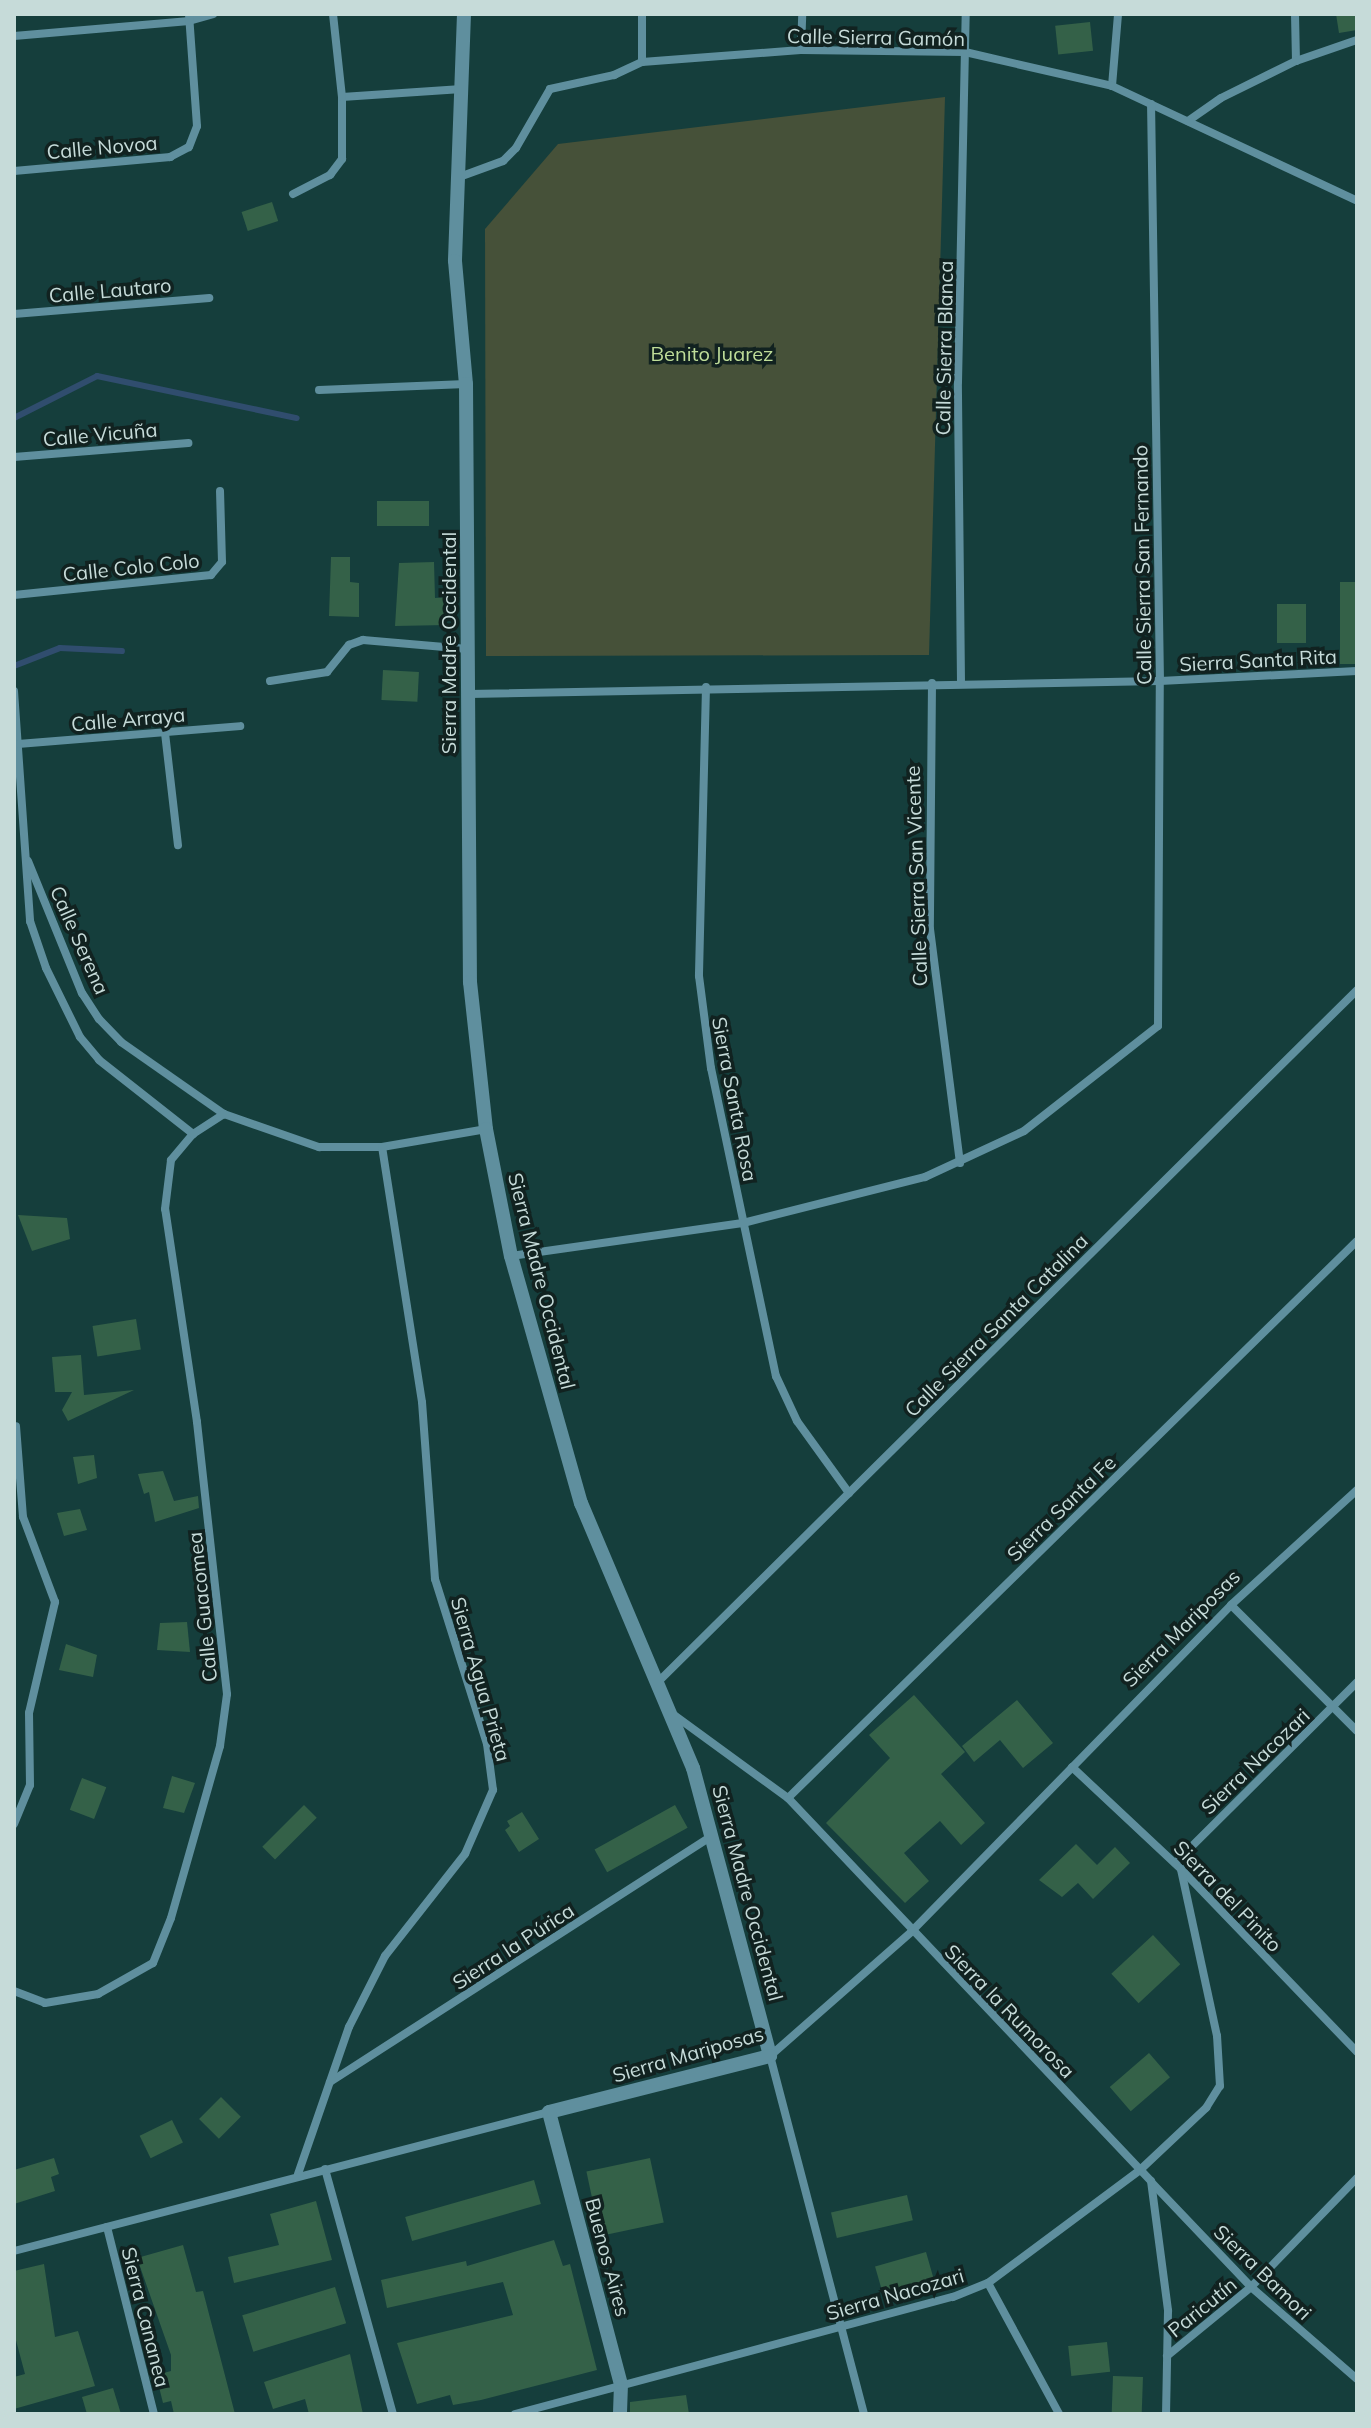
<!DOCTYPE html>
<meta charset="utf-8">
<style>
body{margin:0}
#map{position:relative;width:1371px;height:2428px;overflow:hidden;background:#153e3c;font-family:Mulish,sans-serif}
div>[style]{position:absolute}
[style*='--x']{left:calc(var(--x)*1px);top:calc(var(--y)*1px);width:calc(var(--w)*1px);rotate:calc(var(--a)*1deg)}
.green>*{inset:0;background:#465139}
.stream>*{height:6px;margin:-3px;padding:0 3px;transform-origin:3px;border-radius:3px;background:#304d6e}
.building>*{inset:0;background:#346148;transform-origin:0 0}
.minor>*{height:8px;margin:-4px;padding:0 4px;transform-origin:4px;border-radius:4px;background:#5f8f9e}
.tertiary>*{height:14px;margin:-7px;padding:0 7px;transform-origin:7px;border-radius:7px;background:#5f8f9e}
span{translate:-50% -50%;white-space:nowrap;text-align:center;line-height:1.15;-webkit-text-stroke:7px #112220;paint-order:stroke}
.street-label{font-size:20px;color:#c6dbd9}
.park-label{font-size:20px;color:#bfdd99}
.frame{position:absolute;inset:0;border:16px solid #c6dbd9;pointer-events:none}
</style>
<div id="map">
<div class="green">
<div style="clip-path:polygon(945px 97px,929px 655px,486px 656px,485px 229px,558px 144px)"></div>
</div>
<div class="stream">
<div style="--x:14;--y:418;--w:93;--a:-26.8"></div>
<div style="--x:97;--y:376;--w:204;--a:11.9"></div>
<div style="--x:14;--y:666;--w:49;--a:-21.4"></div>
<div style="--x:60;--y:648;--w:62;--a:2.8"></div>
</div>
<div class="building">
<div style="clip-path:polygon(1336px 14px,1357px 14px,1357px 30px,1339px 33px)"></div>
<div style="left:1090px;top:22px;width:29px;height:35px;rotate:84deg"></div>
<div style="left:272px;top:202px;width:20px;height:32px;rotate:72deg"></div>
<div style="left:429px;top:501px;width:25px;height:52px;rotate:90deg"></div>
<div style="clip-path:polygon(331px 557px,350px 557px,350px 582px,359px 583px,359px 617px,329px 616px)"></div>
<div style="clip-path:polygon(434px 562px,435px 598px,447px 597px,447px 625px,395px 626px,399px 563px)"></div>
<div style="left:1357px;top:582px;width:82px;height:17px;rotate:90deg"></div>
<div style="left:1277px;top:604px;width:29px;height:39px"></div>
<div style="left:383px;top:670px;width:36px;height:30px;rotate:3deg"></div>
<div style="clip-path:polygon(18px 1215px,67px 1218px,70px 1239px,32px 1251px)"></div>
<div style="left:136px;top:1319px;width:31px;height:44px;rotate:81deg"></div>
<div style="clip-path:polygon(81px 1355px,84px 1395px,134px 1390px,68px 1421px,62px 1410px,72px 1392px,55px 1392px,52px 1357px)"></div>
<div style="clip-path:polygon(94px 1455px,97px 1478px,78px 1484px,73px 1457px)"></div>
<div style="clip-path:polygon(163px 1471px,174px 1501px,198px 1496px,199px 1508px,155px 1522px,149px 1492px,144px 1494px,138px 1474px)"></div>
<div style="clip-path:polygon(80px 1509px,87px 1530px,64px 1536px,57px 1513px)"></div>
<div style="clip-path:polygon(187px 1622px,190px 1652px,157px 1650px,160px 1623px)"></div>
<div style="clip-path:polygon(66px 1644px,97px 1655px,93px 1677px,59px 1670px)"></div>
<div style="clip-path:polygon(914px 1695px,965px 1752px,941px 1774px,985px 1823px,961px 1845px,940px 1821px,904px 1853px,929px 1881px,905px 1903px,826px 1823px,890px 1758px,869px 1735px)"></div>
<div style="clip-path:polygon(1017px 1700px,1053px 1743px,1023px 1768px,1000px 1740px,974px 1762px,962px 1746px)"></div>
<div style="clip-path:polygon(172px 1776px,195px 1783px,184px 1813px,163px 1808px)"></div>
<div style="left:82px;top:1778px;width:26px;height:34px;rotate:21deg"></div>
<div style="left:304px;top:1805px;width:18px;height:59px;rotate:45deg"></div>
<div style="left:675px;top:1805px;width:26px;height:92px;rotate:61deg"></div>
<div style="clip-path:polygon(522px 1812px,539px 1839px,519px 1852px,505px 1830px,510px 1826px,507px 1821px)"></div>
<div style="clip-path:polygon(1076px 1844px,1097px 1865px,1115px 1847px,1130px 1863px,1093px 1899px,1078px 1883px,1062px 1897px,1039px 1880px)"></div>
<div style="left:1153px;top:1935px;width:40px;height:57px;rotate:47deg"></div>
<div style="left:1149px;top:2053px;width:32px;height:52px;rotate:49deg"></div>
<div style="left:221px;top:2097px;width:28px;height:31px;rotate:45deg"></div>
<div style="left:172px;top:2120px;width:25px;height:36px;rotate:64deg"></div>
<div style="clip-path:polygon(54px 2158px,59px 2174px,51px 2177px,55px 2191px,14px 2204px,14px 2170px)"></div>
<div style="left:650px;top:2158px;width:66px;height:65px;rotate:78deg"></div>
<div style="left:534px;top:2180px;width:25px;height:134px;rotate:74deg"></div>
<div style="left:907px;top:2195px;width:26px;height:78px;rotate:77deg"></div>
<div style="clip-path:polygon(316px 2201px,332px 2260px,234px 2283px,228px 2257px,279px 2245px,270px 2214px)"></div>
<div style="clip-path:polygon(554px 2240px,563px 2266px,570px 2264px,597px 2370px,481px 2400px,453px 2405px,450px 2395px,417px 2404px,397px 2343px,513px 2315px,503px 2282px,387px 2308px,381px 2280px,466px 2261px,467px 2266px)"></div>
<div style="clip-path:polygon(183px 2245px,196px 2292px,203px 2291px,235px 2414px,174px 2414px,171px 2401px,163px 2403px,156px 2375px,171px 2371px,171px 2355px,137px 2258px)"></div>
<div style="left:926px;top:2252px;width:29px;height:53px;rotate:74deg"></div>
<div style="clip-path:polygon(44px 2264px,55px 2337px,78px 2331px,95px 2386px,14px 2409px,14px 2377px,25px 2374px,14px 2333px,14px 2271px)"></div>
<div style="left:335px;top:2287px;width:38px;height:97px;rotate:73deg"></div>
<div style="left:1107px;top:2342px;width:30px;height:39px;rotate:84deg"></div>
<div style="clip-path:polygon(350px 2354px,363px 2414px,309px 2414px,305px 2399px,273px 2409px,264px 2382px)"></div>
<div style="left:1113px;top:2376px;width:30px;height:38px;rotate:2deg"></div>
<div style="clip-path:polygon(113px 2388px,121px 2414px,87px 2414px,82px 2397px)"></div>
<div style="clip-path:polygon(686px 2395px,689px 2414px,630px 2414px,630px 2402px)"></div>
</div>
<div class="minor">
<div style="--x:1295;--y:14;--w:47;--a:88.8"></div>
<div style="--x:14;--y:36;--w:176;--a:-4.9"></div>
<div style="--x:189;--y:21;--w:25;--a:-16"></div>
<div style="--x:801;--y:50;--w:36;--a:-88"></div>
<div style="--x:642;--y:62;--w:48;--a:-90"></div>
<div style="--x:1112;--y:86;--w:72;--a:-85.2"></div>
<div style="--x:342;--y:97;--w:120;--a:-3.8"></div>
<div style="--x:1188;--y:121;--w:40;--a:-34.9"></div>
<div style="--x:1221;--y:98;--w:84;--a:-26.3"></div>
<div style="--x:1296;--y:61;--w:65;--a:-19"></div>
<div style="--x:14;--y:171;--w:157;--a:-5.1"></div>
<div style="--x:170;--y:157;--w:21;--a:-28"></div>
<div style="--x:189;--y:147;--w:22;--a:-69"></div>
<div style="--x:197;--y:126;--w:112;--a:-94.1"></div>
<div style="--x:462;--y:176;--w:44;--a:-20.1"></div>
<div style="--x:503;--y:161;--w:18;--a:-45"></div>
<div style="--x:516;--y:148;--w:68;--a:-60"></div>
<div style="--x:550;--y:89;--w:66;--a:-12.3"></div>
<div style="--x:614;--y:75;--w:31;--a:-25"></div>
<div style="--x:642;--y:62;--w:159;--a:-4.3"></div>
<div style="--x:801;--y:50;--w:164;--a:0.7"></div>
<div style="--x:965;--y:52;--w:151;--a:13"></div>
<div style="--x:1112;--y:86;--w:271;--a:25.1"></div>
<div style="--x:293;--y:194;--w:42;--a:-27.2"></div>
<div style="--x:330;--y:175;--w:20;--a:-53"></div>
<div style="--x:342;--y:159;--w:62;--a:-90"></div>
<div style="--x:342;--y:97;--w:83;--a:-96.2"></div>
<div style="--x:14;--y:314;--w:196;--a:-4.7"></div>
<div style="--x:319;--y:390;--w:147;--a:-2.3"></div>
<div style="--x:14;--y:457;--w:175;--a:-4.6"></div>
<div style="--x:14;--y:595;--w:198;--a:-5.8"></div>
<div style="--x:211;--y:575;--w:17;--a:-50"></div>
<div style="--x:222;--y:562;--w:71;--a:-91.6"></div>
<div style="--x:270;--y:681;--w:58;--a:-9"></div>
<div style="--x:327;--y:672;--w:35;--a:-51"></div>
<div style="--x:349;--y:645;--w:15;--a:-20"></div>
<div style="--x:363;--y:640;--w:105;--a:4.9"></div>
<div style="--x:961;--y:682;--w:300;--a:-90.6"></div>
<div style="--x:958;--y:382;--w:368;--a:-88.8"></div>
<div style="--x:932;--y:683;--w:246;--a:90.5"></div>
<div style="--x:930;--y:929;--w:236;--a:82.7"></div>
<div style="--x:706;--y:687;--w:289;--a:91.4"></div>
<div style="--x:699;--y:976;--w:93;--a:82.6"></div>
<div style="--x:711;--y:1068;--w:315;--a:78.1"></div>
<div style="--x:776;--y:1376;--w:50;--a:65"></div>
<div style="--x:797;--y:1421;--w:89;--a:54.2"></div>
<div style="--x:14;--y:691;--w:231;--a:86"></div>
<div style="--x:30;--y:921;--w:50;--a:71.2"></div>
<div style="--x:46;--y:968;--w:77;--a:63.8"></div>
<div style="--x:80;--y:1037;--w:30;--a:50"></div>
<div style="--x:99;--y:1060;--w:120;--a:38.2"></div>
<div style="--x:469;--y:694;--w:691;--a:-1.08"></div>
<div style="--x:1160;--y:681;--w:197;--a:-2.9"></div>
<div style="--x:165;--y:733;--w:113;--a:83.4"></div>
<div style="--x:18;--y:744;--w:223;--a:-4.6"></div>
<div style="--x:28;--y:861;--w:143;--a:67.8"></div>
<div style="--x:82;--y:993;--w:31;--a:57"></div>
<div style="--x:99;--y:1019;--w:32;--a:46"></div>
<div style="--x:121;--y:1042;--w:126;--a:35"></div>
<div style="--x:224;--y:1114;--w:101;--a:19.2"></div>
<div style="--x:319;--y:1147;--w:63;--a:0"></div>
<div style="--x:382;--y:1147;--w:106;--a:-9.8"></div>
<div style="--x:511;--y:1256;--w:234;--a:-8.1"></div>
<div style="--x:743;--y:1223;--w:188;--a:-14.2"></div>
<div style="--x:925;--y:1177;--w:109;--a:-24.9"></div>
<div style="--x:1024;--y:1131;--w:170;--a:-38.1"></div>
<div style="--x:1158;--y:1026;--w:345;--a:-89.7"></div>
<div style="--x:1160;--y:681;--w:577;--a:-90.89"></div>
<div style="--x:1231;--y:1605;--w:178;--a:45"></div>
<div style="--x:657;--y:1683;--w:985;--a:-44.71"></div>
<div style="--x:674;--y:1715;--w:141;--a:36.1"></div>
<div style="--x:788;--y:1798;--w:528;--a:46.54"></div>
<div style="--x:1151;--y:2181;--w:131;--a:82.5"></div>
<div style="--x:1168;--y:2311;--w:103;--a:91.1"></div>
<div style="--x:1072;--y:1767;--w:149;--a:43.1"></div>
<div style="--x:1181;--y:1869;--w:254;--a:46.1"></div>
<div style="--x:788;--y:1798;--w:796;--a:-44.39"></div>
<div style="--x:14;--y:1824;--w:42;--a:-67.7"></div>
<div style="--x:30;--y:1785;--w:72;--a:-90.8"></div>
<div style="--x:29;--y:1713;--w:114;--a:-76.8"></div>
<div style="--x:55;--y:1602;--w:91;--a:-110.6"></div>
<div style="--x:23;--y:1517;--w:91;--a:-94.4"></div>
<div style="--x:1175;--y:1863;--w:257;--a:-44.8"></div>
<div style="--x:14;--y:1991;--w:33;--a:21"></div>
<div style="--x:45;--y:2003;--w:54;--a:-9.6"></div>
<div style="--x:98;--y:1994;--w:63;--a:-29.4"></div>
<div style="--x:153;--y:1963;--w:48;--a:-68.2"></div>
<div style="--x:171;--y:1918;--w:179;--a:-74.1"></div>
<div style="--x:220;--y:1746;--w:52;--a:-82.3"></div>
<div style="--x:227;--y:1694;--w:274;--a:-96.3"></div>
<div style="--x:197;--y:1422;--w:215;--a:-98.5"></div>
<div style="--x:165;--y:1209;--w:49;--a:-83"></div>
<div style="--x:171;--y:1160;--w:34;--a:-50"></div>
<div style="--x:193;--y:1134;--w:37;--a:-33"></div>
<div style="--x:330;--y:2082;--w:454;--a:-32.8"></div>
<div style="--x:325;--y:2169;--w:254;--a:74.5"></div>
<div style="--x:298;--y:2174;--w:156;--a:-70.9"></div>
<div style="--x:349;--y:2027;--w:80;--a:-63.1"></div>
<div style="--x:385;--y:1956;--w:130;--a:-51.9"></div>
<div style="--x:465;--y:1854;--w:70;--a:-66.4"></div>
<div style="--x:493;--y:1790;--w:46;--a:-97.4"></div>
<div style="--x:487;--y:1744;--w:173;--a:-107.5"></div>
<div style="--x:435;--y:1579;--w:177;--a:-94.2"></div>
<div style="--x:422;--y:1402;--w:258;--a:-98.9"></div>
<div style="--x:1153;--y:2184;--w:142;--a:46.4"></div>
<div style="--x:1251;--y:2287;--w:140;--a:41"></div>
<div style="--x:107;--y:2227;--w:193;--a:75.9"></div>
<div style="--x:14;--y:2251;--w:553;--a:-14.56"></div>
<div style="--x:988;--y:2283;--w:149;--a:61.5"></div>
<div style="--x:1167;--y:2356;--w:109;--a:-39.4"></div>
<div style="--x:1251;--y:2287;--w:152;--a:-45.8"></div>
<div style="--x:515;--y:2414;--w:453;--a:-15"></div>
<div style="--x:953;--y:2297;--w:38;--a:-22"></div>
<div style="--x:988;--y:2283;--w:189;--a:-36.6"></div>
<div style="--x:1140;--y:2170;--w:91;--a:-43.2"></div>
<div style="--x:1206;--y:2108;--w:26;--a:-58"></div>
<div style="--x:1220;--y:2086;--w:50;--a:-93.4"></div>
<div style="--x:1217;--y:2036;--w:171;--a:-102.2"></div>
<div style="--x:864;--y:2414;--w:370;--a:-104.7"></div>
<div style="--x:770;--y:2056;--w:188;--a:-41.3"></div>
<div style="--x:911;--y:1932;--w:458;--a:-45.6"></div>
<div style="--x:1231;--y:1605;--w:171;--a:-42.4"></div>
</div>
<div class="tertiary">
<div style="--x:464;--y:14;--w:247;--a:92.1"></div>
<div style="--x:455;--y:261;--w:123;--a:84.9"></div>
<div style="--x:466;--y:384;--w:598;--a:89.62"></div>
<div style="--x:470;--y:982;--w:148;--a:83.8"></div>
<div style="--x:486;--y:1129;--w:129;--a:78.9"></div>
<div style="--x:511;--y:1256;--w:257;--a:74.2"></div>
<div style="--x:581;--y:1503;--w:288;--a:67.1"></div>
<div style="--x:693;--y:1768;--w:298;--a:75"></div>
<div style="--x:770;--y:2056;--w:228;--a:165.8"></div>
<div style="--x:549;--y:2112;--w:281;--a:75.2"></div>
<div style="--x:621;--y:2384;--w:30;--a:92"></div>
</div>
<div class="street-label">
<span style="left:876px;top:37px;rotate:1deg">Calle Sierra Gamón</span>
<span style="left:102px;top:147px;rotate:-5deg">Calle Novoa</span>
<span style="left:110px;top:290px;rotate:-5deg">Calle Lautaro</span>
<span style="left:944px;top:348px;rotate:-89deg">Calle Sierra Blanca</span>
<span style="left:100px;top:434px;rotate:-5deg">Calle Vicuña</span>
<span style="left:1142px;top:565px;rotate:-91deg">Calle Sierra San Fernando</span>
<span style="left:131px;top:567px;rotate:-6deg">Calle Colo Colo</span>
<span style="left:448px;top:643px;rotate:-90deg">Sierra Madre Occidental</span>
<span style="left:1258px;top:660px;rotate:-3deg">Sierra Santa Rita</span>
<span style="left:128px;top:719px;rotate:-5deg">Calle Arraya</span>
<span style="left:916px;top:876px;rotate:-92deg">Calle Sierra San Vicente</span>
<span style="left:80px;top:940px;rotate:66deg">Calle Serena</span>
<span style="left:735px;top:1099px;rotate:79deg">Sierra Santa Rosa</span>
<span style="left:542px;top:1281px;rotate:76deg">Sierra Madre Occidental</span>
<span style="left:996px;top:1325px;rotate:-45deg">Calle Sierra Santa Catalina</span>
<span style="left:1061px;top:1508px;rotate:-44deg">Sierra Santa Fe</span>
<span style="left:202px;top:1607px;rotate:-96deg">Calle Guacomea</span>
<span style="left:1181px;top:1628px;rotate:-45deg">Sierra Mariposas</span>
<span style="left:481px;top:1679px;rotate:74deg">Sierra Agua Prieta</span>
<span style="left:1255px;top:1761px;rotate:-44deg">Sierra Nacozari</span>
<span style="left:748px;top:1893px;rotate:75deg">Sierra Madre Occidental</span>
<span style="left:1228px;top:1896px;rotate:46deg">Sierra del Pinito</span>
<span style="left:513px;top:1946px;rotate:-33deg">Sierra la Púrica</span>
<span style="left:1010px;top:2011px;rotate:46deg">Sierra la Rumorosa</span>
<span style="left:688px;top:2054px;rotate:-16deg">Sierra Mariposas</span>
<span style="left:608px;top:2257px;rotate:75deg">Buenos Aires</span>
<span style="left:1263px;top:2272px;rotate:44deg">Sierra Bamori</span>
<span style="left:895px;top:2294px;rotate:-16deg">Sierra Nacozari</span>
<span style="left:1202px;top:2307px;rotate:-39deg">Paricutín</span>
<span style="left:146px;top:2317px;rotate:76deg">Sierra Cananea</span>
</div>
<div class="park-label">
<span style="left:712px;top:353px">Benito Juarez</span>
</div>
<div class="frame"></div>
</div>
